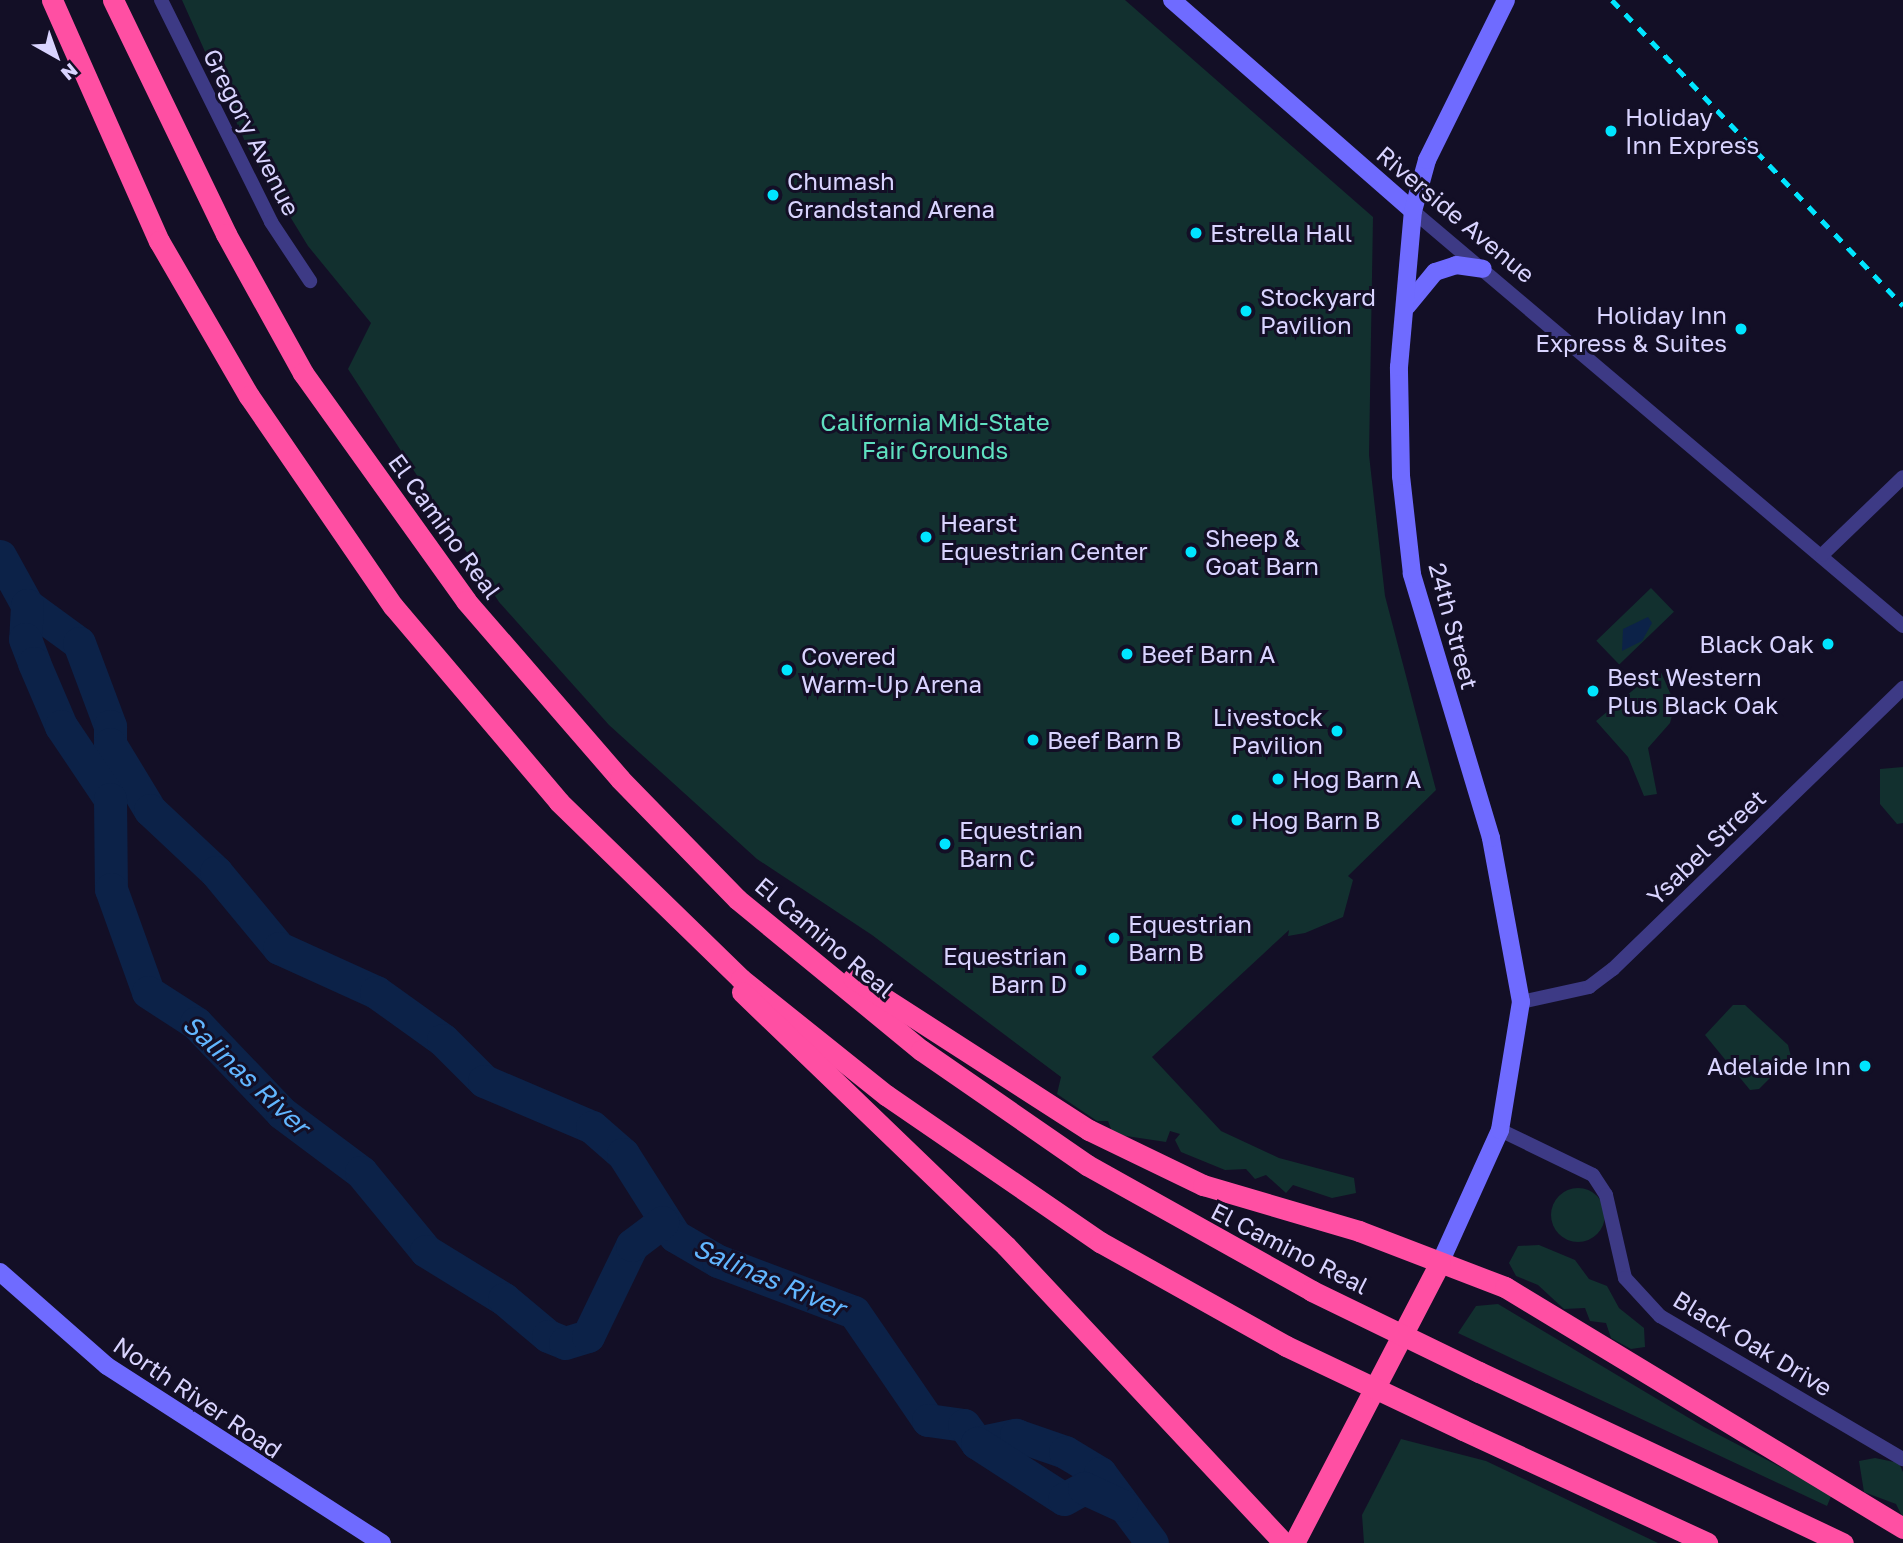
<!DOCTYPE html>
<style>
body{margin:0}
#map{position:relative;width:1903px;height:1543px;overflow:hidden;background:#130f26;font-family:"Golos Text",sans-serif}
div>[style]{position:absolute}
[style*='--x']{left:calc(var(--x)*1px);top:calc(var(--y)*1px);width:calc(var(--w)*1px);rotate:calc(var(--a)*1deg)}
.green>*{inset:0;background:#12302f;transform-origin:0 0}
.round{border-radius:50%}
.water>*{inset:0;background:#0c2248}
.river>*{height:33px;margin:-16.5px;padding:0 16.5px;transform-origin:16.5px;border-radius:16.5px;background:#0c2248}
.street>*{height:14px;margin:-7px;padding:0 7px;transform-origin:7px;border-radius:7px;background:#3d3a85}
.secondary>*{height:18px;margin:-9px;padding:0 9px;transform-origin:9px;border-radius:9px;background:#6f6bff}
.highway>*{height:21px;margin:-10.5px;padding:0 10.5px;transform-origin:10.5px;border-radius:10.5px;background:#ff4fa3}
.rail>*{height:5px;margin-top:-2.5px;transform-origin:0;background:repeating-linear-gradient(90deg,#00e5ff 0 10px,transparent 0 19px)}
.highway-bridge>*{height:21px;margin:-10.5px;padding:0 10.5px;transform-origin:10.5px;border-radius:10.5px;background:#ff4fa3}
.dots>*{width:19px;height:19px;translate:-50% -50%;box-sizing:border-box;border:4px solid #130f26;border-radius:50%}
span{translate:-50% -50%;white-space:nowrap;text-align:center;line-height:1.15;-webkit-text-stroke:6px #130f26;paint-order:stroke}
.poi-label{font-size:24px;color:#d9d4ff}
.left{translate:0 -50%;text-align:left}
.right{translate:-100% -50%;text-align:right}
.street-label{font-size:24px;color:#d9d4ff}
.park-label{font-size:24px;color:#5fe0c0}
.water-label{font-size:26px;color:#62b6ff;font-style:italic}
.north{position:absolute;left:21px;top:21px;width:70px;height:70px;-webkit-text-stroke:5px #130f26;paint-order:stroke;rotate:140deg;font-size:19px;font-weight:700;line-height:28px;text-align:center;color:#d9d4ff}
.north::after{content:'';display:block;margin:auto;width:24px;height:32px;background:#d9d4ff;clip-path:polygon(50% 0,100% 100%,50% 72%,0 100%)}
</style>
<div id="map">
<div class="green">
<div style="clip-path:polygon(182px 0,1125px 0,1373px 217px,1369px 455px,1385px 596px,1436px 790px,1348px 876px,1353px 880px,1343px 917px,1305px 933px,1288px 936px,1289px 930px,1152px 1057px,1221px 1131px,1279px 1158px,1354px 1178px,1356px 1193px,1332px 1198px,1293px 1185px,1286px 1193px,1266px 1175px,1255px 1179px,1246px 1169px,1225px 1170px,1181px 1152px,1175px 1140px,1180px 1134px,1170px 1131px,1166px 1142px,1113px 1134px,1108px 1121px,1097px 1121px,1057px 1094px,1061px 1077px,872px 935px,757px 859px,609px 725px,499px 602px,348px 369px,371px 323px,308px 246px,247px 146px)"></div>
<div style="left:1651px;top:588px;width:33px;height:76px;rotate:46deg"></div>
<div style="clip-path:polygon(1645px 670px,1660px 670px,1675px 704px,1670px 723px,1648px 748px,1657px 794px,1644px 796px,1628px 757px,1596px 721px,1638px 686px)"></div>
<div style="clip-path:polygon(1903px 767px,1903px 823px,1897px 824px,1880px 804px,1880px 769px)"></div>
<div style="clip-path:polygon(1733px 1005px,1745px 1005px,1788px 1045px,1791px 1057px,1759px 1089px,1750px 1090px,1705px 1035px)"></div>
<div class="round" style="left:1551px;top:1188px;width:54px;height:54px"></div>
<div style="clip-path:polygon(1539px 1245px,1575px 1260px,1589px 1279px,1607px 1286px,1619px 1308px,1644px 1328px,1645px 1347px,1631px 1349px,1611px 1338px,1606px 1323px,1590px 1321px,1585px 1308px,1564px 1309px,1538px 1285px,1516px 1276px,1509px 1263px,1518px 1246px)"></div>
<div style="clip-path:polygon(1498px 1304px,1704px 1427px,1832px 1494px,1827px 1506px,1458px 1333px,1476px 1306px)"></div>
<div style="clip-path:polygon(1401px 1439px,1486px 1461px,1658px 1543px,1364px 1543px,1362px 1515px)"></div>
<div style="clip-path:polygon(1875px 1458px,1899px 1463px,1903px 1472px,1903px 1518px,1896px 1504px,1864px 1492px,1859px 1461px)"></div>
</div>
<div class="water">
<div style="clip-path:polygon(1648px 617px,1652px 623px,1642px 641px,1622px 651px,1623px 629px)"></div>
</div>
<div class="river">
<div style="--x:0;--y:556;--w:56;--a:61.1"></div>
<div style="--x:27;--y:605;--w:64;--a:36.2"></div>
<div style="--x:79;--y:643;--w:89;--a:69.5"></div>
<div style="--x:110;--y:726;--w:18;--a:90"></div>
<div style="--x:110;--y:744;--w:77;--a:58.8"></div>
<div style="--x:150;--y:810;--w:91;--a:43.2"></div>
<div style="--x:216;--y:872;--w:99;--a:50.3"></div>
<div style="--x:279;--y:948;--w:107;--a:24.4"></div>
<div style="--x:376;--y:992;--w:82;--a:35.6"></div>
<div style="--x:443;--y:1040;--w:58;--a:45"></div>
<div style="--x:484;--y:1081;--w:117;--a:23.1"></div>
<div style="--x:592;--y:1127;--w:41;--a:41.1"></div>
<div style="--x:623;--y:1154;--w:97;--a:57.6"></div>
<div style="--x:675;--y:1236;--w:50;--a:30.2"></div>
<div style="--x:718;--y:1261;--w:145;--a:20.6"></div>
<div style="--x:854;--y:1312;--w:131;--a:55.6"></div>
<div style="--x:928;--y:1420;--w:36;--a:8"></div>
<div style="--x:964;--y:1425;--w:22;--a:54"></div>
<div style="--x:977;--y:1443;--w:40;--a:-12"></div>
<div style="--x:1016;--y:1435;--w:52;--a:19.1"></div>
<div style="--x:1065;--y:1452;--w:41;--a:31"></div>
<div style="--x:1100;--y:1473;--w:87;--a:53.4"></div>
<div style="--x:27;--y:605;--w:34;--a:93"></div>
<div style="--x:25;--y:639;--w:26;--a:69"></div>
<div style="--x:34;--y:663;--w:69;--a:66.8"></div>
<div style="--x:61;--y:726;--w:88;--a:56.1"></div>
<div style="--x:110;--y:799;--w:90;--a:89.4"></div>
<div style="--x:111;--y:889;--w:109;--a:70.2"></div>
<div style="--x:148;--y:992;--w:57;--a:32.9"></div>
<div style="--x:196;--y:1023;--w:124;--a:46.3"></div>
<div style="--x:282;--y:1113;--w:99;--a:36.8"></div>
<div style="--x:361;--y:1172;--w:102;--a:50.6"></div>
<div style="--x:426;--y:1251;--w:92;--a:31.6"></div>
<div style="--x:504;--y:1299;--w:57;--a:40.1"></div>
<div style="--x:548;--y:1336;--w:18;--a:22"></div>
<div style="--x:565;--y:1343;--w:24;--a:-17"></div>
<div style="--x:588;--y:1336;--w:101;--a:-64.2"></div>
<div style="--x:632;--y:1245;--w:38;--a:-37"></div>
<div style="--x:977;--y:1443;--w:103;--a:32.8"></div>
<div style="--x:1064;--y:1499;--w:23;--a:-29"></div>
<div style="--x:1084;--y:1488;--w:41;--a:24.7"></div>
</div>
<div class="street">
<div style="--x:161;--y:0;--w:248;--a:63.6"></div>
<div style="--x:271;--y:222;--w:71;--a:56.5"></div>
<div style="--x:1413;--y:211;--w:642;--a:40.26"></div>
<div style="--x:1822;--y:555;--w:112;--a:-43.9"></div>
<div style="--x:1521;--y:1002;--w:70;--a:-12.4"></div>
<div style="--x:1589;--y:987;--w:30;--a:-37"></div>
<div style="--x:1613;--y:969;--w:404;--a:-44.1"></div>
<div style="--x:1500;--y:1130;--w:103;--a:25.8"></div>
<div style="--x:1593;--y:1175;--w:24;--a:57"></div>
<div style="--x:1606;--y:1195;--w:85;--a:77.1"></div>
<div style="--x:1625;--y:1278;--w:52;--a:47.4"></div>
<div style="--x:1660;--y:1316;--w:282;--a:30.5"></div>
</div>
<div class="secondary">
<div style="--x:1172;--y:0;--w:320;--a:41.2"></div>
<div style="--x:1407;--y:306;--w:44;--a:-50.5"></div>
<div style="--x:1435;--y:272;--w:22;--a:-18"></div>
<div style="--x:1456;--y:265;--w:27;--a:8"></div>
<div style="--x:1440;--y:1263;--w:146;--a:-65.7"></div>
<div style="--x:1500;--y:1130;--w:130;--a:-80.7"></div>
<div style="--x:1521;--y:1002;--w:167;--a:-100.4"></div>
<div style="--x:1491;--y:838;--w:276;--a:-106.7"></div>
<div style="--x:1412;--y:574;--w:99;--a:-96.4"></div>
<div style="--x:1401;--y:476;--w:109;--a:-91.1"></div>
<div style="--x:1399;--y:367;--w:157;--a:-84.9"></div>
<div style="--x:1413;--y:211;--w:53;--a:-74.6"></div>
<div style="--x:1427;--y:160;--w:178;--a:-63.7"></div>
<div style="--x:0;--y:1272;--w:142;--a:41.3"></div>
<div style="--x:107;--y:1366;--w:327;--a:32.8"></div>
</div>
<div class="highway">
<div style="--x:52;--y:0;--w:264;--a:66.1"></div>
<div style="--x:159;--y:241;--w:179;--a:59.9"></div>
<div style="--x:249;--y:396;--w:255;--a:55.6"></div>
<div style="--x:393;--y:606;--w:257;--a:49.7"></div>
<div style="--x:559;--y:802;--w:254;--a:44.2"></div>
<div style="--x:741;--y:979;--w:186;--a:38.7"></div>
<div style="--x:886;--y:1095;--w:260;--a:34.5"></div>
<div style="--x:1100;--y:1242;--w:213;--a:29.2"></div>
<div style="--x:113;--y:0;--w:260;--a:64.2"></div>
<div style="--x:226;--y:234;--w:159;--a:61"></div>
<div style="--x:303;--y:373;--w:280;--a:54.4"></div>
<div style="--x:466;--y:601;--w:235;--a:49.1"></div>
<div style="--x:620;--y:779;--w:168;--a:45.7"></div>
<div style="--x:737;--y:899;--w:238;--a:39.4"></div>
<div style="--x:921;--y:1050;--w:202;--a:34.7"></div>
<div style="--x:1087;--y:1165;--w:258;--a:29.2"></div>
<div style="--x:853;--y:978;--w:281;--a:32.8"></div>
<div style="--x:1089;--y:1130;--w:127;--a:25.8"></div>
<div style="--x:1203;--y:1185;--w:163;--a:16.4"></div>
<div style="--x:1359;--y:1231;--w:156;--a:21"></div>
<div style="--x:1505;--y:1287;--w:465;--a:31.2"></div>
<div style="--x:742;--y:992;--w:366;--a:43.9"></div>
<div style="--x:1006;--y:1246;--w:407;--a:46.9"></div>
<div style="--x:1479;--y:1372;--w:402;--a:25.2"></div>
<div style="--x:1463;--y:1430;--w:269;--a:24.8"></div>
<div style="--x:1294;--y:1543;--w:316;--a:-62.5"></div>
</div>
<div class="rail">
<div style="--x:1612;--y:0;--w:422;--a:46.4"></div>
</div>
<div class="highway-bridge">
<div style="--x:1312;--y:1291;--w:186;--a:25.9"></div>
<div style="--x:1286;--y:1346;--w:196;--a:25.4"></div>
</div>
<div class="dots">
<div style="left:1611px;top:131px;background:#00e5ff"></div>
<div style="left:773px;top:195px;background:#00e5ff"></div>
<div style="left:1196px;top:233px;background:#00e5ff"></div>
<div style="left:1246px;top:311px;background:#00e5ff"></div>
<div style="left:1741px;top:329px;background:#00e5ff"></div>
<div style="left:926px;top:537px;background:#00e5ff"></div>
<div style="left:1191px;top:552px;background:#00e5ff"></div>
<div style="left:1828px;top:644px;background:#00e5ff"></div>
<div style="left:1127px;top:654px;background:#00e5ff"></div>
<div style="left:787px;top:670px;background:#00e5ff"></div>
<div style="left:1593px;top:691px;background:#00e5ff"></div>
<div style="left:1337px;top:731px;background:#00e5ff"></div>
<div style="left:1033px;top:740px;background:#00e5ff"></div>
<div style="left:1278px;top:779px;background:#00e5ff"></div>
<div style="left:1237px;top:820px;background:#00e5ff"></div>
<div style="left:945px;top:844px;background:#00e5ff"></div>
<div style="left:1114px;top:938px;background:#00e5ff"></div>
<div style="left:1081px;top:970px;background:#00e5ff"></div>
<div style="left:1865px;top:1066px;background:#00e5ff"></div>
</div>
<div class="poi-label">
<span class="left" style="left:1625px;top:131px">Holiday<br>Inn Express</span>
<span class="left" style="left:787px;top:195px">Chumash<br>Grandstand Arena</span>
<span class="left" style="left:1210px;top:233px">Estrella Hall</span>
<span class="left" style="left:1260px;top:311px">Stockyard<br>Pavilion</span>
<span class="right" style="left:1727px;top:329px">Holiday Inn<br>Express &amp; Suites</span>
<span class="left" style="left:940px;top:537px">Hearst<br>Equestrian Center</span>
<span class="left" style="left:1205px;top:552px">Sheep &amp;<br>Goat Barn</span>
<span class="right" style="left:1814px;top:644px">Black Oak</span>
<span class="left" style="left:1141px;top:654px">Beef Barn A</span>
<span class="left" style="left:801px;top:670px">Covered<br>Warm-Up Arena</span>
<span class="left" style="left:1607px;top:691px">Best Western<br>Plus Black Oak</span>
<span class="right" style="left:1323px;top:731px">Livestock<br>Pavilion</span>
<span class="left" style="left:1047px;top:740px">Beef Barn B</span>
<span class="left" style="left:1292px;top:779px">Hog Barn A</span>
<span class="left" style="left:1251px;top:820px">Hog Barn B</span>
<span class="left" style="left:959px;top:844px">Equestrian<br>Barn C</span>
<span class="left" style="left:1128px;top:938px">Equestrian<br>Barn B</span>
<span class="right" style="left:1067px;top:970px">Equestrian<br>Barn D</span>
<span class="right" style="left:1851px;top:1066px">Adelaide Inn</span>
</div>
<div class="street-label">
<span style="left:252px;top:132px;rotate:63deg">Gregory Avenue</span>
<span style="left:1456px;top:214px;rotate:40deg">Riverside Avenue</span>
<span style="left:445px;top:526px;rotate:54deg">El Camino Real</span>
<span style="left:1454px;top:626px;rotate:75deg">24th Street</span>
<span style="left:1706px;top:847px;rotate:-44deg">Ysabel Street</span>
<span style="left:825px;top:937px;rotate:40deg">El Camino Real</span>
<span style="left:1290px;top:1248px;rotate:27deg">El Camino Real</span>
<span style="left:1753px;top:1343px;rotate:31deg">Black Oak Drive</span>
<span style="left:198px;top:1397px;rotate:34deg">North River Road</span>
</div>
<div class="park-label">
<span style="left:935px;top:436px">California Mid-State<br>Fair Grounds</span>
</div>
<div class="water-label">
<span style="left:246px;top:1075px;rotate:43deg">Salinas River</span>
<span style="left:769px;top:1278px;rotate:23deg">Salinas River</span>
</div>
<div class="north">N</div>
</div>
